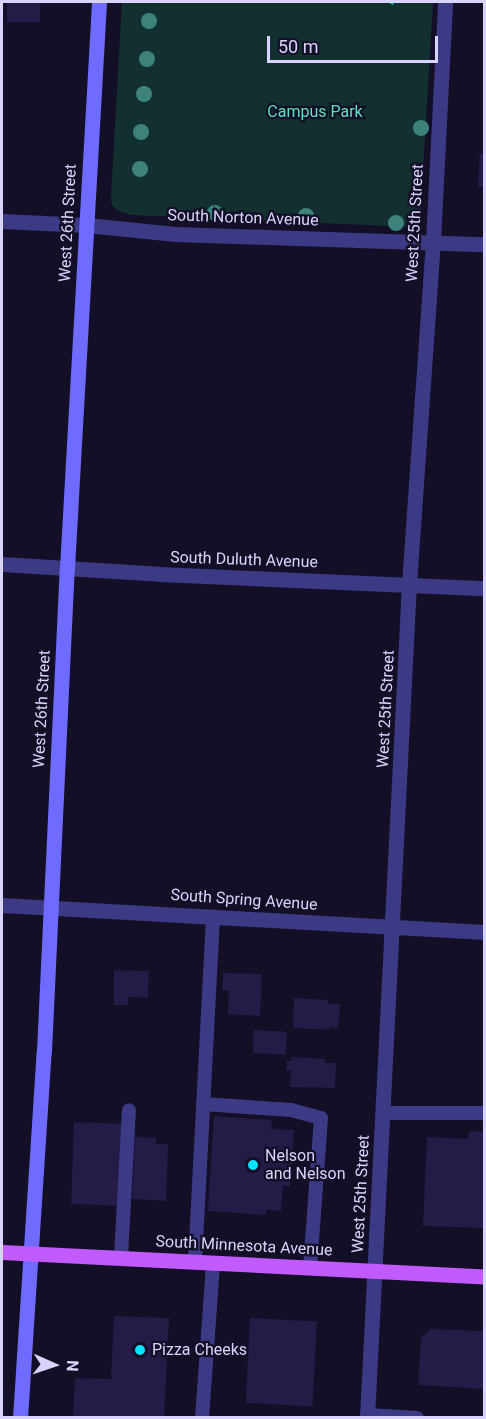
<!DOCTYPE html>
<style>
body{margin:0}
#map{position:relative;width:486px;height:1419px;overflow:hidden;background:#130f26;font-family:Roboto,sans-serif}
div>[style]{position:absolute}
[style*='--x']{left:calc(var(--x)*1px);top:calc(var(--y)*1px);width:calc(var(--w)*1px);rotate:calc(var(--a)*1deg)}
.green>*{inset:0;background:#12302f}
.building>*{inset:0;background:#241b47;transform-origin:0 0}
.path>*{height:4px;margin-top:-2px;transform-origin:0;background:repeating-linear-gradient(90deg,#2fb8b0 0 3px,transparent 0 7.5px)}
.lane>*{height:14px;margin:-7px;padding:0 7px;transform-origin:7px;border-radius:7px;background:#3d3a85}
.street>*{height:15px;margin:-7.5px;padding:0 7.5px;transform-origin:7.5px;border-radius:7.5px;background:#3d3a85}
.secondary>*{height:15px;margin:-7.5px;padding:0 7.5px;transform-origin:7.5px;border-radius:7.5px;background:#6f6bff}
.primary>*{height:15px;margin:-7.5px;padding:0 7.5px;transform-origin:7.5px;border-radius:7.5px;background:#c25bff}
.trees>*{width:16px;height:16px;margin:-8px;border-radius:50%;background:#3d827b}
.dots>*{width:16px;height:16px;translate:-50% -50%;box-sizing:border-box;border:3px solid #130f26;border-radius:50%}
span{translate:-50% -50%;white-space:nowrap;text-align:center;line-height:1.15;-webkit-text-stroke:4.5px #130f26;paint-order:stroke}
.park-label{font-size:16px;color:#5fe0c0}
.street-label{font-size:16px;color:#d9d4ff}
.poi-label{font-size:16px;color:#d9d4ff}
.left{translate:0 -50%;text-align:left}
.frame{position:absolute;inset:0;border:3px solid #d9d4ff;pointer-events:none}
.north{position:absolute;left:24px;top:1335px;width:60px;height:60px;-webkit-text-stroke:4px #130f26;paint-order:stroke;rotate:93deg;font-size:16px;font-weight:700;line-height:24px;text-align:center;color:#d9d4ff}
.north::after{content:'';display:block;margin:auto;width:21px;height:27px;background:#d9d4ff;clip-path:polygon(50% 0,100% 100%,50% 72%,0 100%)}
.scale{position:absolute;left:267px;top:36px;width:171px;height:27px;box-sizing:border-box;border:3px solid #d9d4ff;border-top:0;padding-left:8px;font-size:18px;line-height:21px;white-space:nowrap;color:#d9d4ff;-webkit-text-stroke:4px #130f26;paint-order:stroke}
</style>
<div id="map">
<div class="green">
<div style="clip-path:polygon(122px 2px,433px 2px,420px 221px,413px 227px,130px 215px,117px 210px,112px 205px,111px 196px)"></div>
</div>
<div class="building">
<div style="left:7px;top:2px;width:33px;height:20px"></div>
<div style="clip-path:polygon(480px 153px,484px 154px,484px 187px,478px 186px)"></div>
<div style="clip-path:polygon(114px 970px,149px 971px,148px 998px,128px 997px,128px 1005px,114px 1005px)"></div>
<div style="clip-path:polygon(223px 973px,262px 974px,260px 1016px,228px 1014px,229px 990px,222px 990px)"></div>
<div style="clip-path:polygon(294px 998px,328px 1000px,328px 1004px,340px 1004px,338px 1028px,329px 1027px,329px 1030px,293px 1028px)"></div>
<div style="left:254px;top:1030px;width:33px;height:23px;rotate:3deg"></div>
<div style="clip-path:polygon(291px 1057px,325px 1059px,325px 1063px,336px 1063px,335px 1088px,290px 1087px,291px 1070px,286px 1070px,287px 1061px,291px 1061px)"></div>
<div style="clip-path:polygon(214px 1116px,272px 1120px,271px 1129px,294px 1130px,290px 1186px,283px 1186px,281px 1211px,266px 1210px,266px 1215px,208px 1211px)"></div>
<div style="left:74px;top:1122px;width:48px;height:82px;rotate:2deg"></div>
<div style="clip-path:polygon(469px 1131px,484px 1132px,484px 1228px,423px 1226px,427px 1137px,468px 1139px)"></div>
<div style="clip-path:polygon(135px 1137px,156px 1138px,156px 1144px,168px 1144px,166px 1201px,132px 1199px)"></div>
<div style="clip-path:polygon(114px 1316px,169px 1318px,164px 1418px,73px 1418px,75px 1378px,111px 1379px)"></div>
<div style="left:250px;top:1318px;width:67px;height:85px;rotate:3deg"></div>
<div style="clip-path:polygon(430px 1329px,484px 1331px,484px 1389px,418px 1385px,421px 1338px)"></div>
</div>
<div class="path">
<div style="--x:391;--y:4;--w:2;--a:-63"></div>
</div>
<div class="lane">
<div style="--x:203;--y:1104;--w:88;--a:3.9"></div>
<div style="--x:291;--y:1110;--w:31;--a:15"></div>
<div style="--x:321;--y:1118;--w:149;--a:94.2"></div>
<div style="--x:383;--y:1113;--w:101;--a:0"></div>
<div style="--x:121;--y:1257;--w:147;--a:-86.9"></div>
<div style="--x:195;--y:1261;--w:345;--a:-87"></div>
<div style="--x:367;--y:1415;--w:50;--a:3.4"></div>
<div style="--x:202;--y:1418;--w:155;--a:-85.9"></div>
</div>
<div class="street">
<div style="--x:2;--y:221;--w:84;--a:2.7"></div>
<div style="--x:86;--y:225;--w:90;--a:5.7"></div>
<div style="--x:176;--y:234;--w:308;--a:1.9"></div>
<div style="--x:2;--y:564;--w:157;--a:3.6"></div>
<div style="--x:159;--y:574;--w:325;--a:2.5"></div>
<div style="--x:2;--y:905;--w:483;--a:3.2"></div>
<div style="--x:367;--y:1418;--w:835;--a:-87.12"></div>
<div style="--x:409;--y:584;--w:344;--a:-86"></div>
<div style="--x:433;--y:241;--w:239;--a:-87.1"></div>
</div>
<div class="secondary">
<div style="--x:20;--y:1418;--w:368;--a:-86.3"></div>
<div style="--x:44;--y:1051;--w:484;--a:-87.3"></div>
<div style="--x:67;--y:568;--w:567;--a:-86.76"></div>
</div>
<div class="primary">
<div style="--x:2;--y:1252;--w:483;--a:2.9"></div>
</div>
<div class="trees">
<div style="left:149px;top:21px"></div>
<div style="left:147px;top:59px"></div>
<div style="left:144px;top:94px"></div>
<div style="left:421px;top:128px"></div>
<div style="left:141px;top:132px"></div>
<div style="left:140px;top:169px"></div>
<div style="left:215px;top:213px"></div>
<div style="left:306px;top:216px"></div>
<div style="left:396px;top:223px"></div>
</div>
<div class="dots">
<div style="left:253px;top:1165px;background:#00e5ff"></div>
<div style="left:140px;top:1350px;background:#00e5ff"></div>
</div>
<div class="park-label">
<span style="left:315px;top:112px">Campus Park</span>
</div>
<div class="street-label">
<span style="left:243px;top:218px;rotate:2deg">South Norton Avenue</span>
<span style="left:68px;top:223px;rotate:-87deg">West 26th Street</span>
<span style="left:415px;top:223px;rotate:-87deg">West 25th Street</span>
<span style="left:244px;top:560px;rotate:2deg">South Duluth Avenue</span>
<span style="left:42px;top:709px;rotate:-87deg">West 26th Street</span>
<span style="left:386px;top:709px;rotate:-87deg">West 25th Street</span>
<span style="left:244px;top:900px;rotate:4deg">South Spring Avenue</span>
<span style="left:361px;top:1194px;rotate:-87deg">West 25th Street</span>
<span style="left:244px;top:1246px;rotate:3deg">South Minnesota Avenue</span>
</div>
<div class="poi-label">
<span class="left" style="left:265px;top:1165px">Nelson<br>and Nelson</span>
<span class="left" style="left:152px;top:1350px">Pizza Cheeks</span>
</div>
<div class="frame"></div>
<div class="north">N</div>
<div class="scale">50 m</div>
</div>
